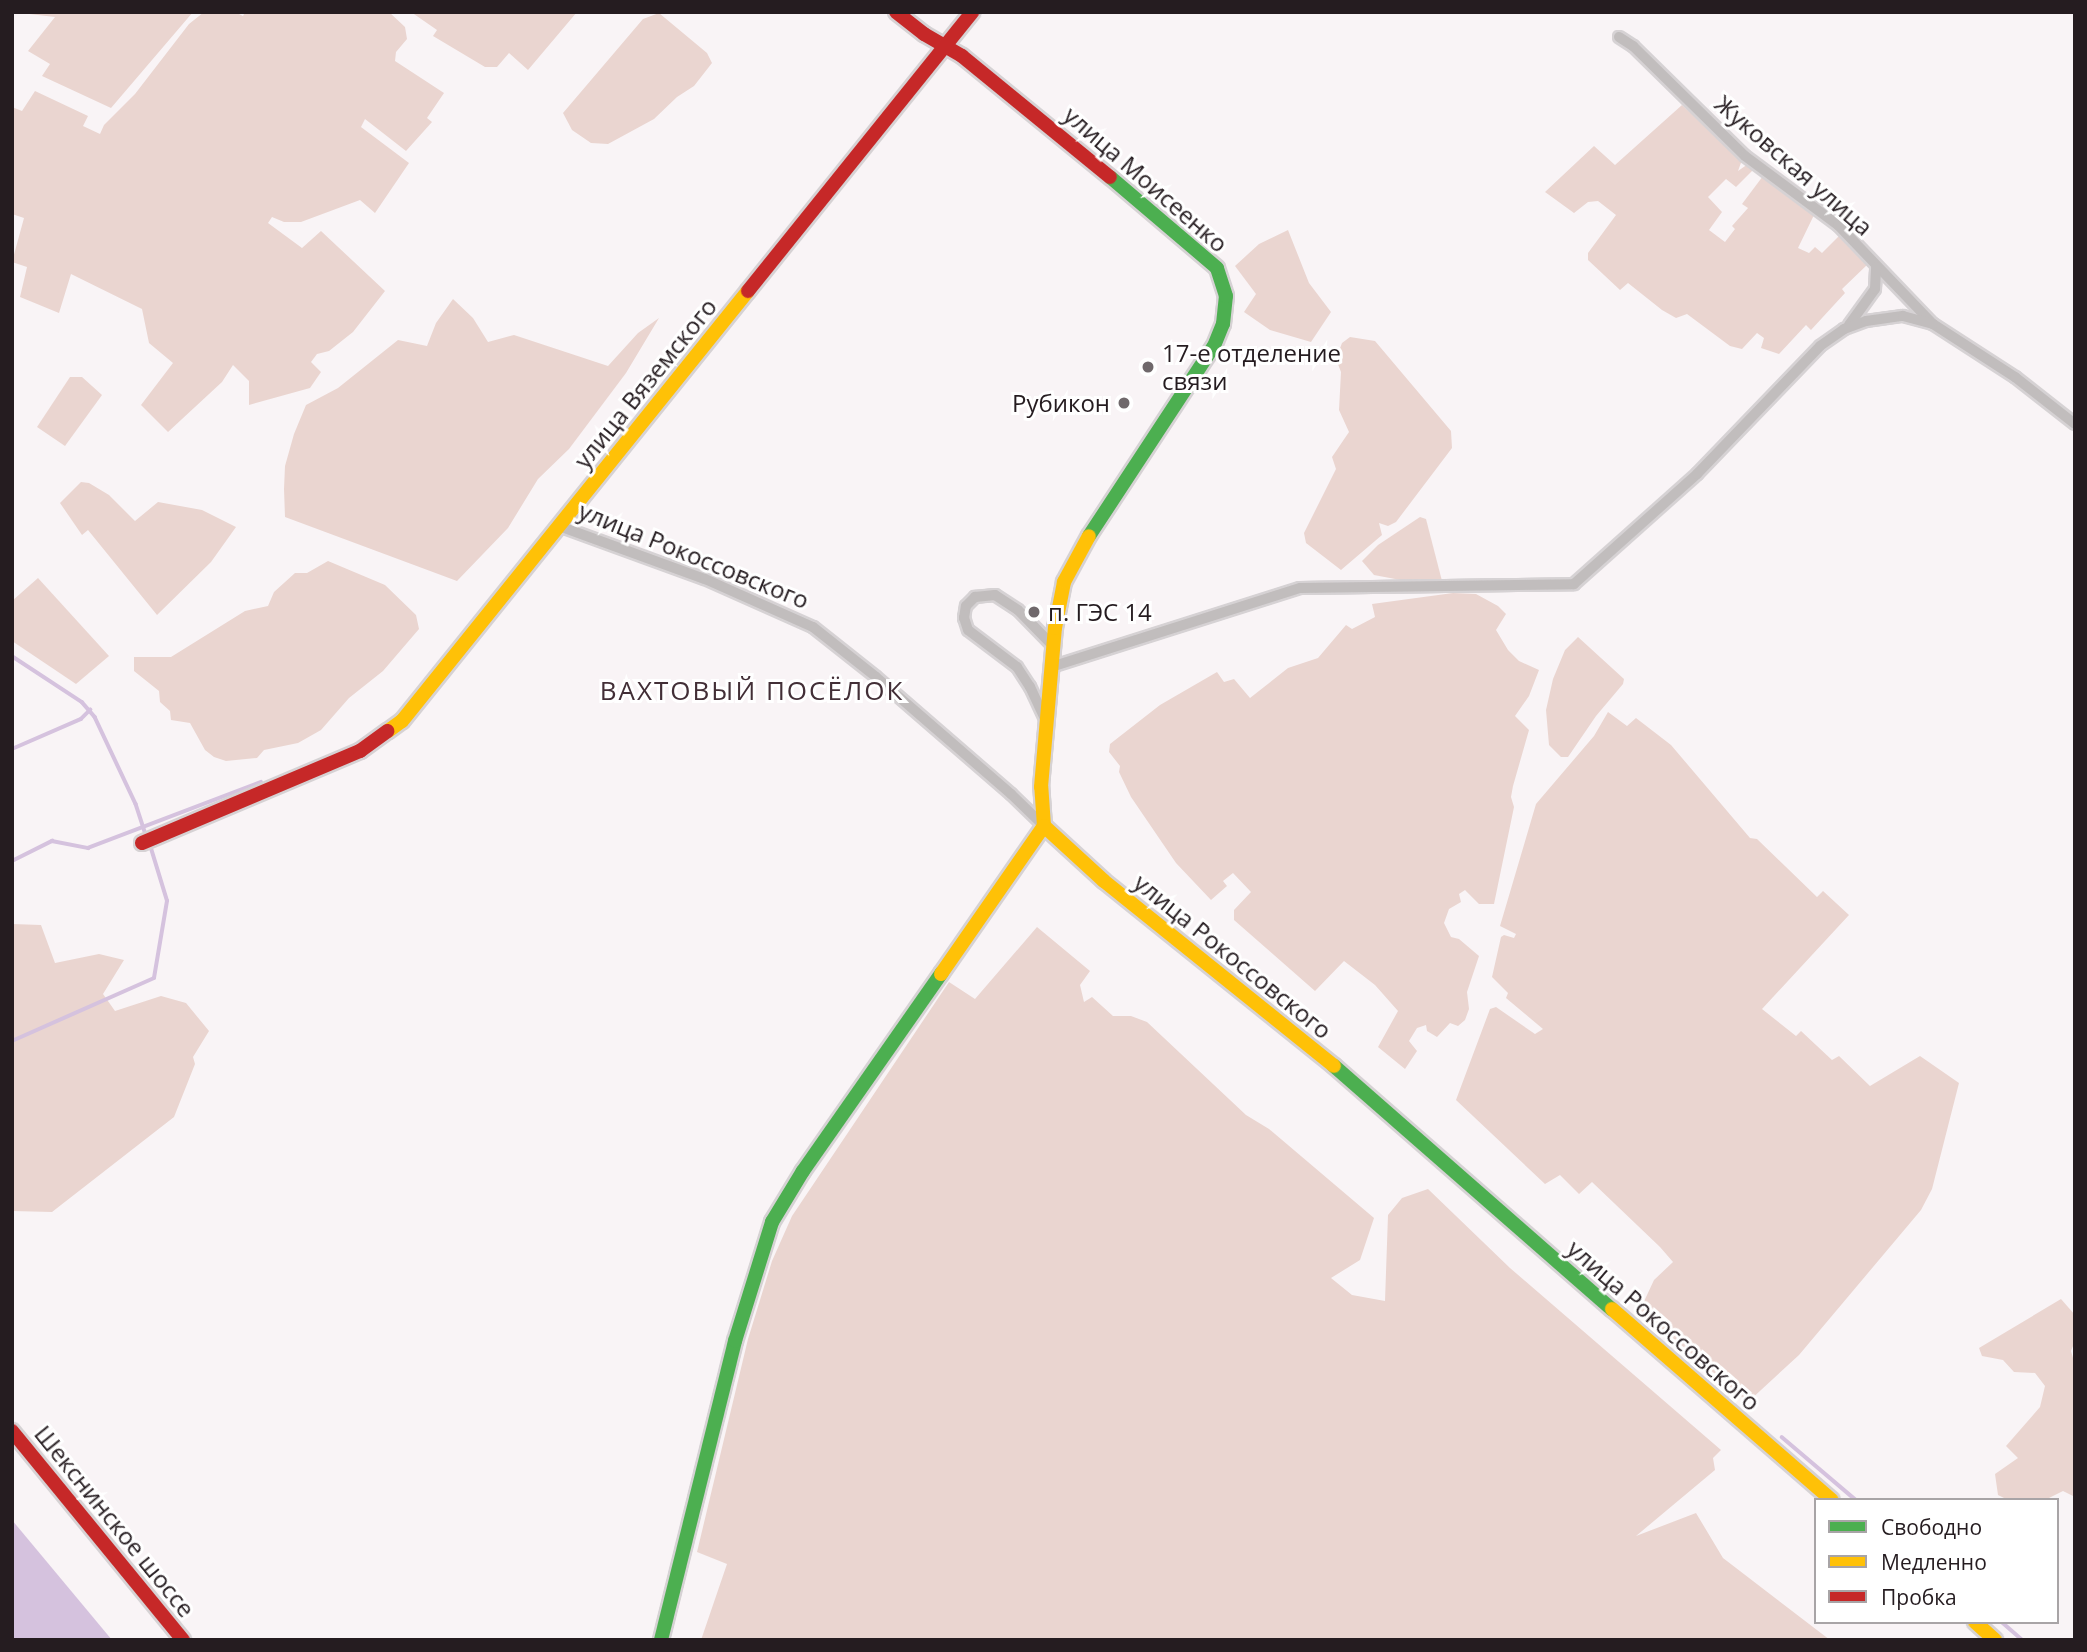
<!DOCTYPE html>
<meta charset="utf-8">
<style>
body{margin:0}
#map{position:relative;width:2087px;height:1652px;overflow:hidden;background:#f9f4f6;font-family:"Open Sans",sans-serif}
div>[style]{position:absolute}
[style*='--x']{left:calc(var(--x)*1px);top:calc(var(--y)*1px);width:calc(var(--w)*1px);rotate:calc(var(--a)*1deg)}
.green>*{inset:0;background:#ead5d0}
.water>*{inset:0;background:#d5c2de}
.stream>*{height:3.5px;margin:-1.75px;padding:0 1.75px;transform-origin:1.75px;border-radius:1.75px;background:#d5c2de}
.roads{filter:drop-shadow(2px 0 #d6d2d4) drop-shadow(-2px 0 #d6d2d4) drop-shadow(0 2px #d6d2d4) drop-shadow(0 -2px #d6d2d4)}
.street>*{height:10px;margin:-5px;padding:0 5px;transform-origin:5px;border-radius:5px;background:#c1bdbd}
.fast>*{height:14px;margin:-7px;padding:0 7px;transform-origin:7px;border-radius:7px;background:#4caf50}
.slow>*{height:14px;margin:-7px;padding:0 7px;transform-origin:7px;border-radius:7px;background:#ffc107}
.jam>*{height:14px;margin:-7px;padding:0 7px;transform-origin:7px;border-radius:7px;background:#c62828}
.dots>*{width:19px;height:19px;translate:-50% -50%;box-sizing:border-box;border:4px solid #fff;border-radius:50%}
span{translate:-50% -50%;white-space:nowrap;text-align:center;line-height:1.15;-webkit-text-stroke:6px #fff;paint-order:stroke}
.street-label{font-size:24px;color:#251c20}
.poi-label{font-size:24px;color:#251c20}
.left{translate:0 -50%;text-align:left}
.right{translate:-100% -50%;text-align:right}
.neighbourhood-label{font-size:26px;color:#422e36;letter-spacing:2px}
.frame{position:absolute;inset:0;border:14px solid #251c20;pointer-events:none}
.legend{position:absolute;left:1814px;top:1498px;width:245px;height:126px;box-sizing:border-box;background:#fff;border:2px solid #a8a4a6;margin:0;padding:9px 12px;list-style:none;font-size:21px;color:#251c20}
.legend li{display:flex;align-items:center;gap:14px;height:35px}
.legend b{width:35px;border:2px solid #a8a4a6}
</style>
<div id="map">
<div class="green">
<div style="clip-path:polygon(12px 12px,193px 12px,111px 108px,42px 76px,50px 64px,28px 51px,55px 17px)"></div>
<div style="clip-path:polygon(204px 12px,235px 12px,243px 16px,245px 12px,389px 12px,405px 27px,407px 39px,396px 52px,395px 61px,444px 93px,427px 118px,432px 122px,406px 151px,365px 119px,361px 127px,409px 163px,375px 213px,360px 200px,301px 222px,284px 222px,272px 217px,268px 223px,302px 248px,321px 231px,385px 291px,353px 332px,329px 351px,317px 354px,311px 362px,321px 372px,310px 388px,249px 405px,249px 381px,233px 365px,222px 382px,168px 432px,141px 405px,173px 363px,149px 343px,142px 309px,71px 274px,59px 313px,20px 297px,27px 267px,12px 262px,24px 218px,12px 214px,12px 107px,22px 111px,35px 91px,88px 116px,83px 126px,100px 134px,104px 125px,135px 94px,189px 24px)"></div>
<div style="clip-path:polygon(411px 12px,577px 12px,528px 70px,509px 53px,497px 67px,485px 67px,433px 36px,437px 30px)"></div>
<div style="clip-path:polygon(659px 13px,707px 53px,712px 63px,694px 86px,677px 97px,654px 119px,608px 144px,591px 143px,572px 130px,563px 113px,643px 19px)"></div>
<div style="clip-path:polygon(1682px 105px,1742px 160px,1738px 171px,1748px 164px,1754px 169px,1736px 187px,1726px 179px,1708px 197px,1722px 212px,1709px 230px,1725px 242px,1735px 229px,1732px 226px,1748px 208px,1742px 204px,1763px 176px,1814px 215px,1798px 248px,1809px 253px,1815px 247px,1822px 253px,1841px 234px,1868px 264px,1842px 289px,1845px 293px,1811px 330px,1806px 325px,1779px 354px,1761px 348px,1764px 338px,1757px 333px,1742px 349px,1730px 346px,1687px 314px,1676px 318px,1662px 310px,1628px 283px,1620px 290px,1588px 260px,1588px 253px,1616px 215px,1598px 201px,1588px 202px,1574px 213px,1545px 192px,1594px 146px,1615px 165px)"></div>
<div style="clip-path:polygon(1288px 230px,1309px 283px,1331px 312px,1311px 342px,1270px 330px,1244px 312px,1256px 294px,1235px 266px,1259px 244px)"></div>
<div style="clip-path:polygon(453px 299px,473px 318px,488px 342px,514px 335px,608px 366px,638px 333px,659px 318px,626px 373px,569px 449px,538px 479px,508px 528px,457px 581px,285px 517px,284px 489px,285px 466px,294px 434px,306px 405px,338px 388px,398px 340px,427px 346px,436px 323px)"></div>
<div style="clip-path:polygon(1350px 337px,1375px 341px,1451px 431px,1452px 448px,1396px 522px,1388px 526px,1379px 523px,1382px 535px,1341px 570px,1306px 543px,1304px 533px,1336px 469px,1332px 457px,1349px 432px,1339px 410px,1341px 372px,1336px 359px,1342px 343px)"></div>
<div style="clip-path:polygon(70px 377px,82px 377px,102px 395px,65px 446px,37px 427px)"></div>
<div style="clip-path:polygon(81px 482px,89px 483px,109px 495px,135px 521px,158px 502px,202px 510px,236px 527px,211px 562px,157px 615px,88px 530px,82px 535px,60px 503px)"></div>
<div style="clip-path:polygon(1420px 517px,1426px 519px,1442px 581px,1411px 582px,1374px 575px,1362px 561px,1378px 545px)"></div>
<div style="clip-path:polygon(328px 561px,385px 585px,416px 615px,419px 629px,383px 671px,349px 698px,321px 730px,298px 743px,264px 750px,257px 758px,226px 761px,214px 757px,205px 750px,190px 723px,171px 720px,170px 711px,160px 702px,159px 691px,134px 671px,134px 657px,171px 657px,245px 611px,268px 606px,274px 592px,295px 573px,307px 573px)"></div>
<div style="clip-path:polygon(38px 578px,109px 656px,76px 684px,12px 641px,12px 601px)"></div>
<div style="clip-path:polygon(1453px 593px,1476px 594px,1498px 606px,1506px 614px,1496px 630px,1508px 650px,1519px 661px,1539px 670px,1529px 696px,1515px 716px,1529px 730px,1513px 786px,1511px 797px,1514px 807px,1494px 904px,1479px 904px,1465px 890px,1459px 894px,1461px 902px,1449px 909px,1444px 923px,1451px 937px,1459px 939px,1479px 956px,1467px 992px,1469px 1009px,1465px 1020px,1458px 1026px,1450px 1023px,1437px 1037px,1427px 1031px,1426px 1025px,1417px 1028px,1409px 1041px,1417px 1051px,1405px 1069px,1378px 1047px,1398px 1011px,1375px 985px,1344px 961px,1315px 991px,1234px 920px,1234px 910px,1251px 892px,1233px 873px,1223px 881px,1227px 886px,1211px 900px,1176px 863px,1131px 797px,1119px 772px,1120px 766px,1109px 752px,1110px 744px,1160px 705px,1217px 672px,1224px 682px,1234px 679px,1250px 698px,1288px 668px,1318px 658px,1346px 625px,1352px 629px,1375px 617px,1372px 604px)"></div>
<div style="clip-path:polygon(1578px 637px,1624px 679px,1623px 684px,1596px 716px,1568px 757px,1561px 757px,1549px 745px,1546px 710px,1553px 679px,1565px 650px)"></div>
<div style="clip-path:polygon(1608px 712px,1627px 726px,1636px 718px,1671px 745px,1750px 838px,1757px 839px,1817px 897px,1823px 891px,1849px 915px,1762px 1009px,1796px 1036px,1801px 1031px,1832px 1060px,1839px 1056px,1870px 1086px,1920px 1056px,1959px 1083px,1932px 1189px,1921px 1210px,1799px 1355px,1748px 1402px,1640px 1310px,1654px 1280px,1673px 1262px,1660px 1247px,1592px 1182px,1579px 1194px,1560px 1175px,1545px 1184px,1456px 1100px,1490px 1009px,1496px 1007px,1535px 1034px,1543px 1029px,1506px 998px,1508px 993px,1492px 977px,1501px 937px,1504px 935px,1514px 938px,1516px 934px,1500px 926px,1536px 804px,1594px 736px)"></div>
<div style="clip-path:polygon(12px 924px,41px 925px,55px 963px,99px 954px,124px 960px,103px 994px,115px 1011px,161px 996px,186px 1003px,209px 1031px,193px 1057px,195px 1064px,174px 1117px,52px 1212px,12px 1211px)"></div>
<div style="clip-path:polygon(1037px 927px,1090px 971px,1080px 985px,1084px 1002px,1092px 997px,1113px 1016px,1131px 1016px,1147px 1022px,1246px 1115px,1269px 1129px,1374px 1218px,1360px 1260px,1331px 1278px,1352px 1295px,1385px 1301px,1388px 1215px,1402px 1198px,1428px 1189px,1510px 1268px,1721px 1450px,1713px 1458px,1715px 1470px,1636px 1536px,1696px 1513px,1723px 1558px,1830px 1640px,701px 1640px,727px 1564px,697px 1552px,748px 1339px,772px 1261px,792px 1216px,949px 982px,975px 999px)"></div>
<div style="clip-path:polygon(2061px 1299px,2075px 1315px,2075px 1341px,2071px 1351px,2075px 1365px,2075px 1497px,2063px 1491px,2045px 1500px,2008px 1500px,1998px 1495px,1995px 1474px,2018px 1458px,2006px 1446px,2040px 1407px,2045px 1386px,2035px 1373px,2014px 1372px,2003px 1360px,1982px 1356px,1979px 1348px)"></div>
</div>
<div class="water">
<div style="clip-path:polygon(12px 1520px,112px 1640px,12px 1640px)"></div>
</div>
<div class="stream">
<div style="--x:12;--y:656;--w:84;--a:33.3"></div>
<div style="--x:82;--y:702;--w:20;--a:49"></div>
<div style="--x:95;--y:717;--w:96;--a:64.8"></div>
<div style="--x:136;--y:804;--w:33;--a:72"></div>
<div style="--x:12;--y:749;--w:75;--a:-23.5"></div>
<div style="--x:81;--y:719;--w:13;--a:-45"></div>
<div style="--x:12;--y:861;--w:45;--a:-26.6"></div>
<div style="--x:52;--y:841;--w:37;--a:11"></div>
<div style="--x:88;--y:848;--w:185;--a:-20.9"></div>
<div style="--x:12;--y:1041;--w:155;--a:-23.9"></div>
<div style="--x:154;--y:978;--w:78;--a:-80.4"></div>
<div style="--x:167;--y:901;--w:62;--a:-107"></div>
<div style="--x:1782;--y:1437;--w:97;--a:40.4"></div>
<div style="--x:2002;--y:1622;--w:28;--a:41"></div>
</div>
<div class="roads">
<div class="street">
<div style="--x:1619;--y:37;--w:17;--a:33"></div>
<div style="--x:1633;--y:46;--w:157;--a:44.5"></div>
<div style="--x:1745;--y:156;--w:116;--a:36.6"></div>
<div style="--x:1838;--y:225;--w:137;--a:46.2"></div>
<div style="--x:1933;--y:324;--w:98;--a:32.9"></div>
<div style="--x:2015;--y:377;--w:76;--a:38.1"></div>
<div style="--x:1849;--y:325;--w:44;--a:-54.2"></div>
<div style="--x:1875;--y:289;--w:22;--a:-87"></div>
<div style="--x:559;--y:526;--w:155;--a:20"></div>
<div style="--x:705;--y:579;--w:118;--a:24"></div>
<div style="--x:813;--y:627;--w:80;--a:38.4"></div>
<div style="--x:876;--y:677;--w:179;--a:40.9"></div>
<div style="--x:1011;--y:794;--w:46;--a:44.1"></div>
<div style="--x:1051;--y:667;--w:261;--a:-17.6"></div>
<div style="--x:1300;--y:588;--w:274;--a:-0.8"></div>
<div style="--x:1574;--y:584;--w:165;--a:-41.8"></div>
<div style="--x:1697;--y:474;--w:178;--a:-46.1"></div>
<div style="--x:1820;--y:346;--w:29;--a:-35"></div>
<div style="--x:1844;--y:329;--w:23;--a:-20"></div>
<div style="--x:1866;--y:321;--w:37;--a:-8"></div>
<div style="--x:1903;--y:316;--w:31;--a:15"></div>
<div style="--x:1046;--y:721;--w:38;--a:-115"></div>
<div style="--x:1030;--y:687;--w:24;--a:-123"></div>
<div style="--x:1017;--y:667;--w:61;--a:-142.9"></div>
<div style="--x:968;--y:630;--w:13;--a:-108"></div>
<div style="--x:964;--y:618;--w:12;--a:-81"></div>
<div style="--x:966;--y:606;--w:13;--a:-45"></div>
<div style="--x:975;--y:597;--w:20;--a:-6"></div>
<div style="--x:995;--y:595;--w:27;--a:33"></div>
<div style="--x:1018;--y:610;--w:50;--a:45.8"></div>
</div>
<div class="fast">
<div style="--x:1089;--y:536;--w:227;--a:-56.7"></div>
<div style="--x:1214;--y:346;--w:24;--a:-68"></div>
<div style="--x:1223;--y:324;--w:28;--a:-84"></div>
<div style="--x:1226;--y:296;--w:29;--a:-108"></div>
<div style="--x:1217;--y:268;--w:140;--a:-139.6"></div>
<div style="--x:1334;--y:1066;--w:369;--a:41.2"></div>
<div style="--x:661;--y:1640;--w:308;--a:-76.1"></div>
<div style="--x:735;--y:1341;--w:125;--a:-72.7"></div>
<div style="--x:772;--y:1222;--w:60;--a:-58.7"></div>
<div style="--x:803;--y:1171;--w:241;--a:-55"></div>
</div>
<div class="slow">
<div style="--x:388;--y:731;--w:17;--a:-36"></div>
<div style="--x:402;--y:721;--w:552;--a:-51.18"></div>
<div style="--x:1044;--y:826;--w:39;--a:-94"></div>
<div style="--x:1041;--y:787;--w:160;--a:-85"></div>
<div style="--x:1055;--y:628;--w:47;--a:-78.9"></div>
<div style="--x:1064;--y:582;--w:52;--a:-61.5"></div>
<div style="--x:1044;--y:826;--w:81;--a:42.5"></div>
<div style="--x:1104;--y:881;--w:295;--a:38.8"></div>
<div style="--x:941;--y:974;--w:180;--a:-55.2"></div>
<div style="--x:1612;--y:1309;--w:291;--a:41"></div>
<div style="--x:1975;--y:1622;--w:27;--a:42"></div>
</div>
<div class="jam">
<div style="--x:896;--y:12;--w:36;--a:38"></div>
<div style="--x:924;--y:34;--w:44;--a:30.1"></div>
<div style="--x:962;--y:56;--w:191;--a:39.3"></div>
<div style="--x:748;--y:291;--w:358;--a:-51.2"></div>
<div style="--x:142;--y:843;--w:237;--a:-22.9"></div>
<div style="--x:360;--y:751;--w:34;--a:-36"></div>
<div style="--x:12;--y:1431;--w:270;--a:50.7"></div>
</div>
</div>
<div class="dots">
<div style="left:1148px;top:367px;background:#6f686b"></div>
<div style="left:1124px;top:403px;background:#6f686b"></div>
<div style="left:1034px;top:612px;background:#6f686b"></div>
</div>
<div class="street-label">
<span style="left:1794px;top:165px;rotate:41deg">Жуковская улица</span>
<span style="left:1146px;top:179px;rotate:41deg">улица Моисеенко</span>
<span style="left:645px;top:383px;rotate:-51deg">улица Вяземского</span>
<span style="left:694px;top:555px;rotate:22deg">улица Рокоссовского</span>
<span style="left:1233px;top:956px;rotate:39deg">улица Рокоссовского</span>
<span style="left:1664px;top:1325px;rotate:41deg">улица Рокоссовского</span>
<span style="left:115px;top:1521px;rotate:51deg">Шекснинское шоссе</span>
</div>
<div class="poi-label">
<span class="left" style="left:1162px;top:367px">17-е отделение<br>связи</span>
<span class="right" style="left:1110px;top:403px">Рубикон</span>
<span class="left" style="left:1048px;top:612px">п. ГЭС 14</span>
</div>
<div class="neighbourhood-label">
<span style="left:752px;top:691px">ВАХТОВЫЙ ПОСЁЛОК</span>
</div>
<div class="frame"></div>
<ul class="legend">
<li><b style="height:9px;background:#4caf50"></b>Свободно</li>
<li><b style="height:9px;background:#ffc107"></b>Медленно</li>
<li><b style="height:9px;background:#c62828"></b>Пробка</li>
</ul>
</div>
